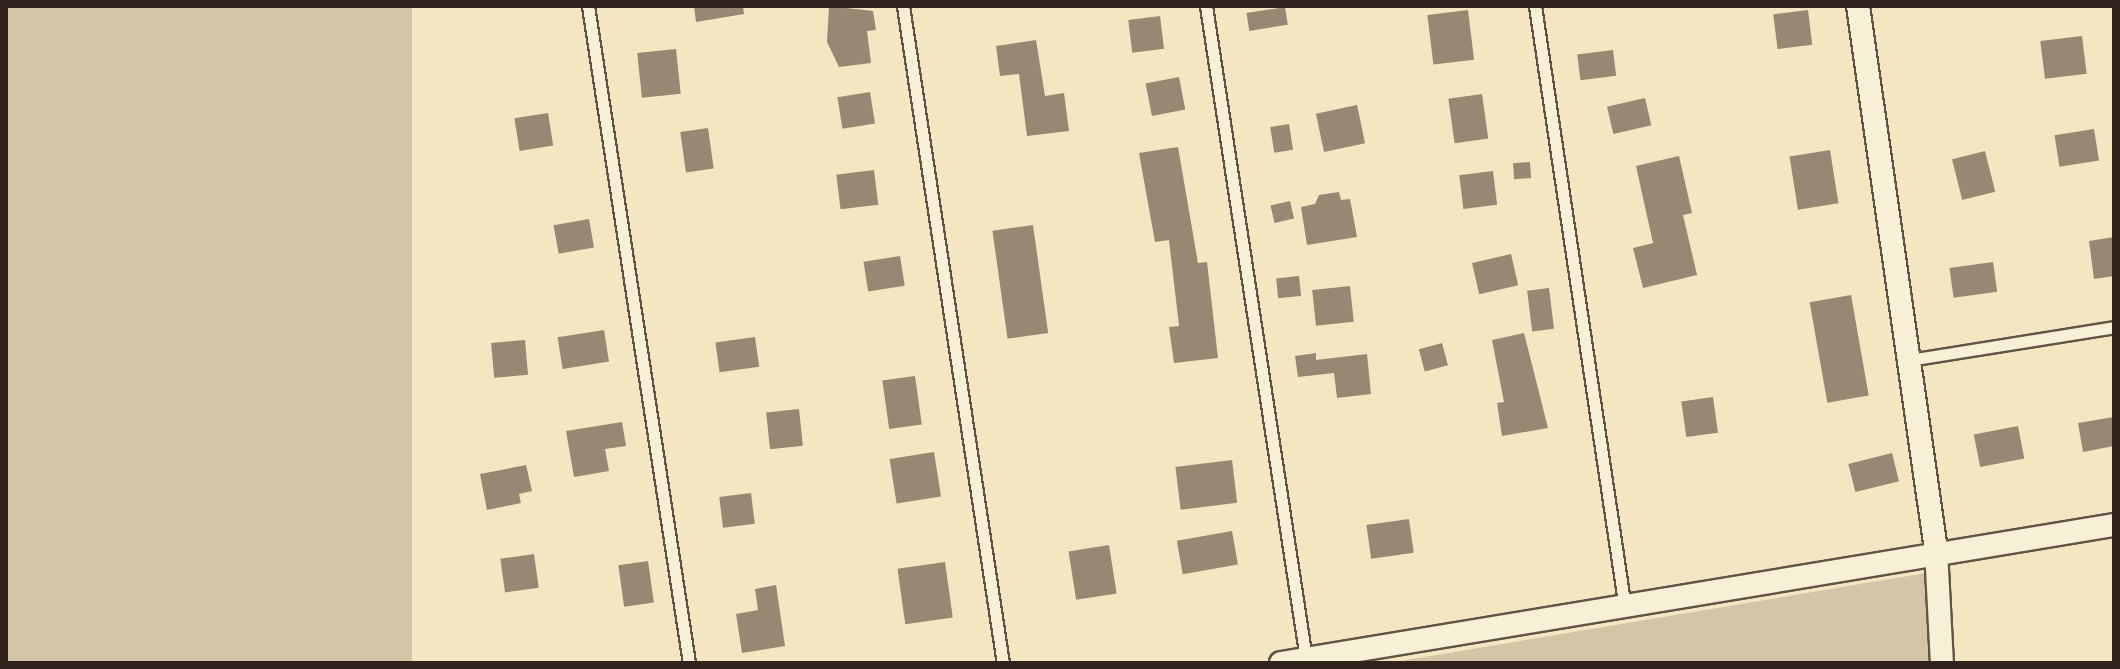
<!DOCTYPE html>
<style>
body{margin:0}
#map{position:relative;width:2120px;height:669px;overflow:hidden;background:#f5e6c2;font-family:"EB Garamond",serif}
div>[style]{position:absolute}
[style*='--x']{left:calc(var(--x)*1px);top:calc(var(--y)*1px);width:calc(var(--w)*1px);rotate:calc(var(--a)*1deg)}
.green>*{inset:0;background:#d4c5a6;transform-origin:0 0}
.building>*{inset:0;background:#968872;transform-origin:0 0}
.roads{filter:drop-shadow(2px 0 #615446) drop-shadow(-2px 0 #615446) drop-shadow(0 2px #615446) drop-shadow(0 -2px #615446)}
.lane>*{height:11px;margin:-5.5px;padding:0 5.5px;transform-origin:5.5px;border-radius:5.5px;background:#f8efd7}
.street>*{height:22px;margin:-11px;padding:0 11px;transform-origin:11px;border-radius:11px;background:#f8efd7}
span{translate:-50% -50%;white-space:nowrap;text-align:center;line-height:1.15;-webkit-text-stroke:6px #f8efd7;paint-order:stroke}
.frame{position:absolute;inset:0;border:8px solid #30231c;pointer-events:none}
</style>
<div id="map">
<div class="green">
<div style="left:6px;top:6px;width:406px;height:657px"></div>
<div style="clip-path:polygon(1926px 573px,1937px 590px,1937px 663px,1388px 663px)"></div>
</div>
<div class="building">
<div style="clip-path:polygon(694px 6px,743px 6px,744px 14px,696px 22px)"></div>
<div style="clip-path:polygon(829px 6px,873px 11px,876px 30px,867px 31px,871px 63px,839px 67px,827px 42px)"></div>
<div style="left:1285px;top:7px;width:18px;height:39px;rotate:81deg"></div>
<div style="left:1468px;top:10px;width:50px;height:41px;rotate:83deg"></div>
<div style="left:1808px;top:10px;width:35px;height:35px;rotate:83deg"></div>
<div style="left:1160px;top:16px;width:33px;height:32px;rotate:83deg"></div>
<div style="left:2082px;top:36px;width:38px;height:42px;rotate:83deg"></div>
<div style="clip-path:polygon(1036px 40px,1045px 96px,1064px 93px,1069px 131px,1027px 136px,1019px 74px,1000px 76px,996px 46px)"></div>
<div style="left:676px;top:49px;width:45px;height:39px;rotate:84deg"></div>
<div style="left:1613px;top:50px;width:26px;height:36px;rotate:83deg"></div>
<div style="left:1179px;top:77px;width:33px;height:34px;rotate:79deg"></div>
<div style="left:870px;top:92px;width:32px;height:33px;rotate:81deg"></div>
<div style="left:1482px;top:94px;width:45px;height:34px;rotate:82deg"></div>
<div style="left:1645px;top:98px;width:28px;height:39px;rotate:77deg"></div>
<div style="left:1357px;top:105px;width:39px;height:42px;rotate:78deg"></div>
<div style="left:548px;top:113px;width:33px;height:34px;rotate:81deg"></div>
<div style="left:1289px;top:124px;width:26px;height:19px;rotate:81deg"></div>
<div style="left:708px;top:128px;width:41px;height:28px;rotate:82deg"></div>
<div style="left:2094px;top:129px;width:32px;height:40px;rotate:81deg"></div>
<div style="clip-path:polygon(1178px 147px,1198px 263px,1207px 262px,1218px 358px,1174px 363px,1169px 327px,1179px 326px,1169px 240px,1155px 242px,1139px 153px)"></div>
<div style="left:1830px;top:150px;width:54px;height:41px;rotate:81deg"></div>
<div style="left:1985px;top:151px;width:42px;height:34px;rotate:76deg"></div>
<div style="clip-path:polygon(1679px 156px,1692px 213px,1683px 215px,1697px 275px,1643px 288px,1633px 248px,1653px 243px,1636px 166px)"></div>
<div style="left:1530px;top:162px;width:16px;height:17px;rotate:86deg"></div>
<div style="left:874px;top:170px;width:35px;height:38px;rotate:83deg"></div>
<div style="left:1493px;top:171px;width:34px;height:34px;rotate:83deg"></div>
<div style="clip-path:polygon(1339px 192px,1341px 200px,1350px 199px,1357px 237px,1307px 245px,1301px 207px,1315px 204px,1319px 195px)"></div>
<div style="left:1290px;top:201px;width:18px;height:20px;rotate:77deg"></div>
<div style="left:589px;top:219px;width:29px;height:36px;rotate:80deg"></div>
<div style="left:1033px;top:225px;width:109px;height:41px;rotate:82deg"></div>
<div style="clip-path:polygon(2114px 237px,2114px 276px,2094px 279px,2089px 241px)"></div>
<div style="left:1511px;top:254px;width:32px;height:40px;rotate:77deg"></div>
<div style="left:900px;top:256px;width:30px;height:37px;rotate:81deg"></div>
<div style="left:1993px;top:262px;width:30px;height:44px;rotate:82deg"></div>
<div style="left:1299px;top:276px;width:20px;height:23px;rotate:84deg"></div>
<div style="left:1350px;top:286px;width:36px;height:38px;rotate:84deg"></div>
<div style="left:1549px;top:288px;width:41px;height:22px;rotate:83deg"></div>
<div style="left:1851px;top:295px;width:102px;height:42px;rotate:80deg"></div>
<div style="left:604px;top:330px;width:32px;height:47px;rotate:81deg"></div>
<div style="clip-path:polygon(1524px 333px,1548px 428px,1502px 436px,1497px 403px,1504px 402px,1492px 340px)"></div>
<div style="left:755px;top:337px;width:30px;height:40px;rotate:82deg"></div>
<div style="left:525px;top:340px;width:35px;height:34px;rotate:85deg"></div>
<div style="left:1442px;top:343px;width:23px;height:24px;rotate:75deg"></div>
<div style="clip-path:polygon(1316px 353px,1316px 360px,1367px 354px,1371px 394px,1337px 398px,1334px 373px,1298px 377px,1295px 356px)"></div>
<div style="left:915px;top:376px;width:49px;height:33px;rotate:82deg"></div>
<div style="left:1713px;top:397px;width:36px;height:32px;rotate:82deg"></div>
<div style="left:799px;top:409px;width:37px;height:33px;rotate:84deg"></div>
<div style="clip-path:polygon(2114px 417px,2114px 446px,2083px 452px,2078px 423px)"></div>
<div style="clip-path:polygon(622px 422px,626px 446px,605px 449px,609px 471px,574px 477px,566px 431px)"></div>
<div style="left:2018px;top:426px;width:33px;height:45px;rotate:79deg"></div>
<div style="left:934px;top:452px;width:45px;height:45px;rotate:81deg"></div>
<div style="left:1892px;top:453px;width:29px;height:45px;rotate:76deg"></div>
<div style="left:1232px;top:460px;width:43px;height:57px;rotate:83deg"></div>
<div style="clip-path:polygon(526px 465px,532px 491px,519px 494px,521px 503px,487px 510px,480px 474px)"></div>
<div style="left:751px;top:493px;width:31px;height:32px;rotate:83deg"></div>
<div style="left:1409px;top:519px;width:34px;height:43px;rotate:82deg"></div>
<div style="left:1232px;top:531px;width:34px;height:56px;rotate:80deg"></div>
<div style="left:1109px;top:545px;width:49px;height:41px;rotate:81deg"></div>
<div style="left:534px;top:554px;width:34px;height:34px;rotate:82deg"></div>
<div style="left:648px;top:561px;width:42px;height:30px;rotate:82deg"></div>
<div style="left:945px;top:562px;width:56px;height:48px;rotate:82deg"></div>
<div style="clip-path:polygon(776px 585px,785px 646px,742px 653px,736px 614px,758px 610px,755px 589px)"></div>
</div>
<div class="roads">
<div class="lane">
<div style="--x:588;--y:6;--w:665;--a:81.26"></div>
<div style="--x:903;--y:6;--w:665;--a:81.35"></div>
<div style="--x:1206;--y:6;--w:661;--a:81.29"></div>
<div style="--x:1535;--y:6;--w:609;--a:81.5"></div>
<div style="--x:1909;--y:360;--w:208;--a:-9.1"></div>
</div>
<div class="street">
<div style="--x:1858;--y:6;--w:550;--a:81.84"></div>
<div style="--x:1936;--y:550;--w:113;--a:87"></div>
<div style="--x:1281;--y:663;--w:844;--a:-9.41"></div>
</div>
</div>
<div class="frame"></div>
</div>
